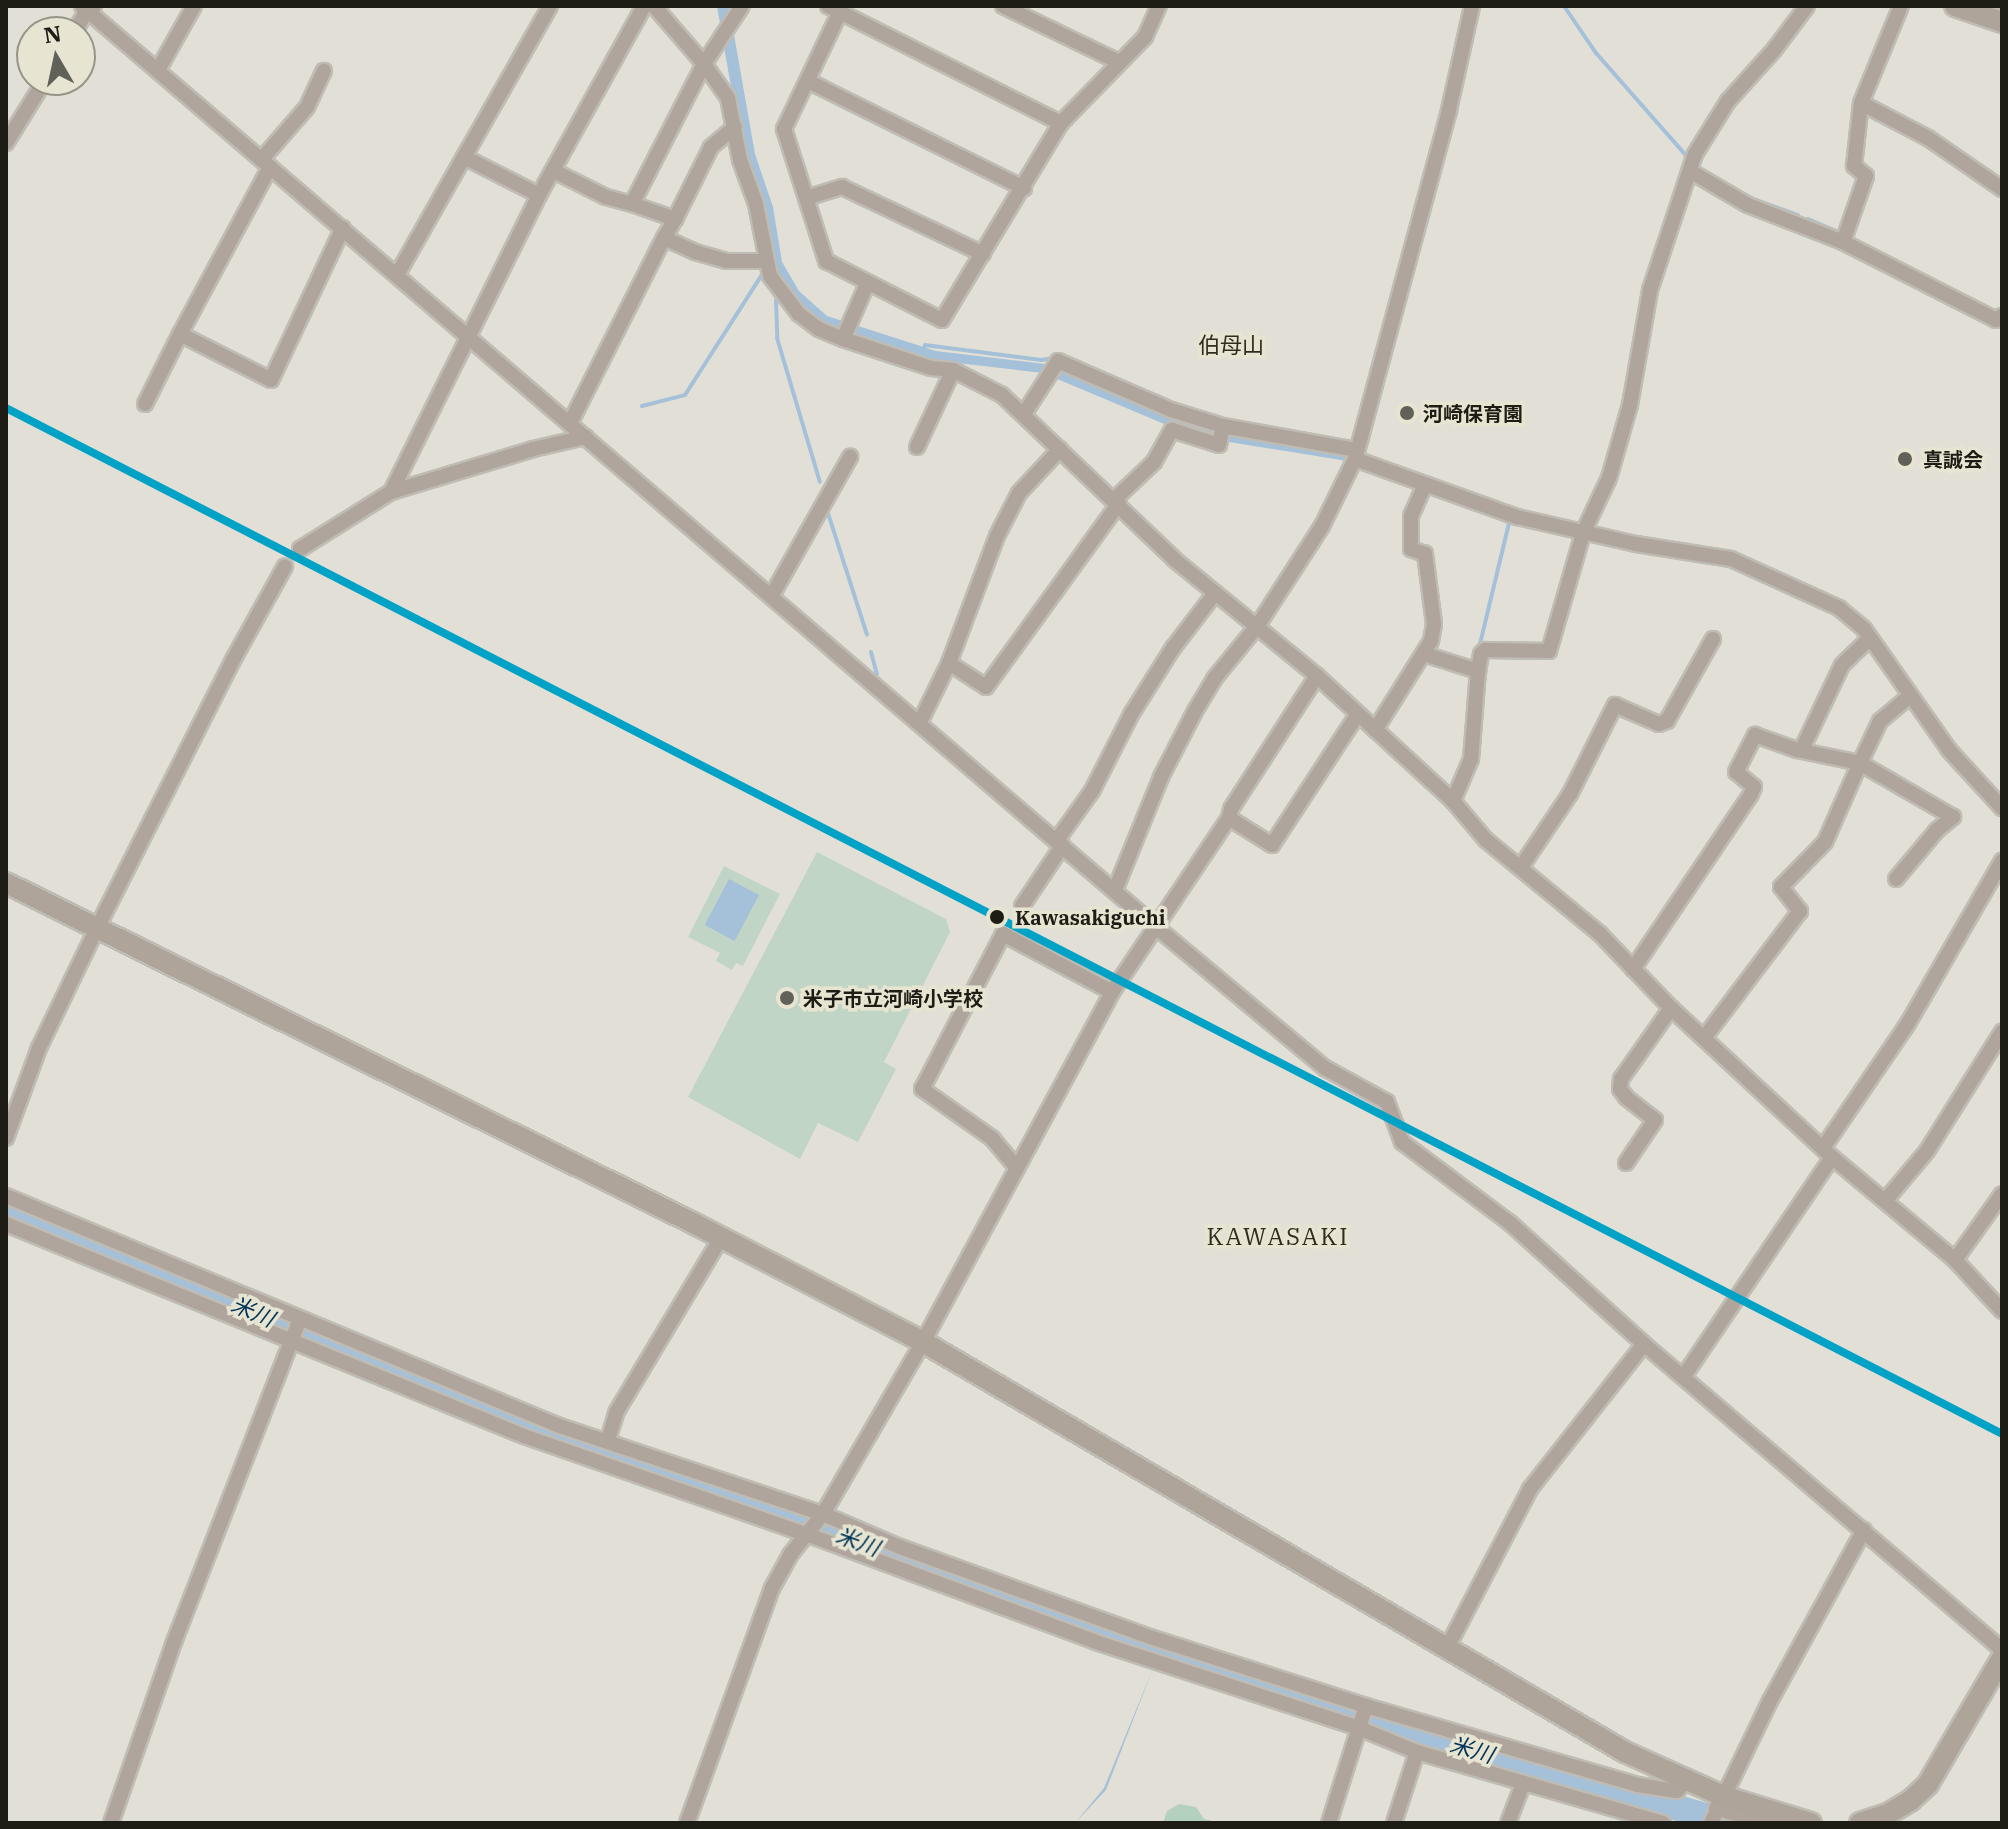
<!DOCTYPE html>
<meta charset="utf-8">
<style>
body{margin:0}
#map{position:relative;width:2008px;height:1829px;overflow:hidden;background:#e2e0d6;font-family:"IBM Plex Serif","Noto Sans JP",serif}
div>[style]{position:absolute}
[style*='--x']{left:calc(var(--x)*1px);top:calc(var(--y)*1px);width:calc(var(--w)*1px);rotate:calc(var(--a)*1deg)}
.green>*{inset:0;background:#c1d5c6}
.forest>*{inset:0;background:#b3d1bd}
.water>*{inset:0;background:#a5c1d9;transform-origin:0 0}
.stream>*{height:4px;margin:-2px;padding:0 2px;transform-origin:2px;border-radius:2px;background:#a5c1d9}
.river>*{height:26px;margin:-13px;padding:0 13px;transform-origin:13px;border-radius:13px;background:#a5c1d9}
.roads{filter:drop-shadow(2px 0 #bebcb4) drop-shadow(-2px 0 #bebcb4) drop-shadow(0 2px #bebcb4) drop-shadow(0 -2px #bebcb4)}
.street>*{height:14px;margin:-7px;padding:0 7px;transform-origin:7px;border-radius:7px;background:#b0a59c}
.secondary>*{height:20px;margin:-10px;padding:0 10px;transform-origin:10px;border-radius:10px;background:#afa49a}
.rail-1>*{height:8px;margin:-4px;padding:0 4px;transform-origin:4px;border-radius:4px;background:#01a2c5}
.dots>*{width:22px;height:22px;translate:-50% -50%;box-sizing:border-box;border:4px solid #e7e4d1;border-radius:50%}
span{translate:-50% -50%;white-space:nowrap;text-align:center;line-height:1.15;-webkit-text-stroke:7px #e7e4d1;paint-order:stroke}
.poi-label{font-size:20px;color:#1d1c15;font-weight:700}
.left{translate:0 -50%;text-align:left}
.stop-label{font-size:20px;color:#1d1c15;font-weight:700}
.neighbourhood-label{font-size:22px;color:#302c1e}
.water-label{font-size:22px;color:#013457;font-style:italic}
.quarter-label{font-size:24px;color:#302c1e;letter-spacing:2px}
.frame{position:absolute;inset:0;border:8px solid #1d1c15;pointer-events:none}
.north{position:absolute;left:16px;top:16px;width:80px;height:80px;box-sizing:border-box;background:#e7e4d1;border:2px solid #969486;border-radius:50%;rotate:351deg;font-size:22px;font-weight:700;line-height:32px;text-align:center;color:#1d1c15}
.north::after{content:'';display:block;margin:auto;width:28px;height:36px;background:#626159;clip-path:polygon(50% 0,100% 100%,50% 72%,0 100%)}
</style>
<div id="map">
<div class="green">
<div style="clip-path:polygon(817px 852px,946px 919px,950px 932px,884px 1062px,896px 1069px,858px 1142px,818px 1123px,800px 1159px,688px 1097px)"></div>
<div style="clip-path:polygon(724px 866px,780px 894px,743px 966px,736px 963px,732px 970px,716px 961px,720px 953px,688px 937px)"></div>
</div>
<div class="forest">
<div style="clip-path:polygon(1179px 1804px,1196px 1807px,1204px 1819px,1221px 1823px,1163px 1823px,1167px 1811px)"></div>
</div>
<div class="water">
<div style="clip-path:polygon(717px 6px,729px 6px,755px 154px,773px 207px,782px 262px,799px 291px,827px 316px,936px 351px,1061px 366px,1141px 402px,1337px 448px,1471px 505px,1719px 562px,1608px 547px,1536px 528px,1477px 511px,1347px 461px,1217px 440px,1169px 426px,1043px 373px,922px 359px,833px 331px,809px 316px,777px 277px,736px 116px)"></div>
<div style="left:729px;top:879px;width:34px;height:52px;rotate:28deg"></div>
<div style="clip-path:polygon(1154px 1666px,1106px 1790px,1075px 1823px,1104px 1788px)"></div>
</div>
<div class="stream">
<div style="--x:1564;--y:6;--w:57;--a:55.8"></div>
<div style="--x:1596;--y:53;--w:141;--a:48.7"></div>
<div style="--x:1750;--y:198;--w:51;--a:19.5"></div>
<div style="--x:1808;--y:219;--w:30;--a:23"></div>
<div style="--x:776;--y:300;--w:38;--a:88"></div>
<div style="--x:777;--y:338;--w:150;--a:73.4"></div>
<div style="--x:923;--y:352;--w:7;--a:-74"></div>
<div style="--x:925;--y:345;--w:117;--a:7.4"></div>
<div style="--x:1041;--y:360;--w:14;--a:-8"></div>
<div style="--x:1145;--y:392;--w:18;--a:19"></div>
<div style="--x:642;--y:406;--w:44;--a:-14.3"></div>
<div style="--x:685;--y:395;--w:145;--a:-57.4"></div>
<div style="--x:826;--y:507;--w:134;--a:72.2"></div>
<div style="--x:1479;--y:648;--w:133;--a:-76.5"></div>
<div style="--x:871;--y:652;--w:23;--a:75"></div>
</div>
<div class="river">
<div style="--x:6;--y:1208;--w:569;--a:22.64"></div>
<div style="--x:531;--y:1427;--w:196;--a:18.4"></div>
<div style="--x:717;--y:1489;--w:440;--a:20.3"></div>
<div style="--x:1130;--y:1642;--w:287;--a:17.6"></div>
<div style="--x:1404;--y:1729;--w:338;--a:16.1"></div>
</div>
<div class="roads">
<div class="street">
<div style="--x:82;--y:6;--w:1413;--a:40.61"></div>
<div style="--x:1155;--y:926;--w:222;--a:39.9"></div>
<div style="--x:1325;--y:1068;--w:71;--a:28.7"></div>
<div style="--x:1387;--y:1102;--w:43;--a:69.4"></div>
<div style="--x:1402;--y:1142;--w:135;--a:36.9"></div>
<div style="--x:1510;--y:1223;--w:181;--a:42.1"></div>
<div style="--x:1644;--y:1344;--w:471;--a:40.5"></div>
<div style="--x:654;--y:6;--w:77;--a:49.2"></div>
<div style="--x:704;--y:64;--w:42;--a:54.8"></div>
<div style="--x:728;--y:98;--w:63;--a:79"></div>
<div style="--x:740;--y:160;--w:47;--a:70"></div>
<div style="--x:756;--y:204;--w:73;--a:79"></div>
<div style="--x:770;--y:276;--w:48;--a:52.7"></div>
<div style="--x:799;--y:314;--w:25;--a:37"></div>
<div style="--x:819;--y:329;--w:26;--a:23"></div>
<div style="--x:843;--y:339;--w:93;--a:18.2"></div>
<div style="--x:931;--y:368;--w:22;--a:5"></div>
<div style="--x:953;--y:370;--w:55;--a:27"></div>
<div style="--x:1002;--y:395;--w:239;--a:43.6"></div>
<div style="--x:1175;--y:560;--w:183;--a:39.2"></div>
<div style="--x:1317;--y:676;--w:185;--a:42.6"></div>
<div style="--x:1453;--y:801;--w:51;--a:49.8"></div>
<div style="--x:1486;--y:840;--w:148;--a:39.5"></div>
<div style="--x:1600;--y:934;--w:103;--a:46.2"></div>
<div style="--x:1671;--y:1008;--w:219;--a:42.8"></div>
<div style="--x:1832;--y:1157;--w:160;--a:39.9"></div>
<div style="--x:1955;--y:1260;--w:69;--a:47.3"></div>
<div style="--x:828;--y:6;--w:261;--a:26.7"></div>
<div style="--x:1003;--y:6;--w:129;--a:25.8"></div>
<div style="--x:840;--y:12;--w:130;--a:115.6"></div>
<div style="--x:784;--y:129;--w:139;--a:72.3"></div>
<div style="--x:826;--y:261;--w:130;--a:27"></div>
<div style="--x:942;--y:320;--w:230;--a:-58.9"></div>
<div style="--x:1061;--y:123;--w:120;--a:-45.7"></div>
<div style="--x:1145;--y:37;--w:34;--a:-66"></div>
<div style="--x:74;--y:32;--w:25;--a:-58"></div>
<div style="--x:158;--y:70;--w:73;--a:-60.6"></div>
<div style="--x:810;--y:82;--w:239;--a:26.4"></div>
<div style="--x:1861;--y:103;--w:76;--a:27.6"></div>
<div style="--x:1928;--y:138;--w:90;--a:34.6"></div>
<div style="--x:6;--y:143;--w:74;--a:-58.2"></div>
<div style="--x:464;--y:157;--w:174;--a:-60.3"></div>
<div style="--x:262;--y:159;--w:69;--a:-49.1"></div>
<div style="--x:307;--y:107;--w:40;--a:-65"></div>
<div style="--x:270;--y:167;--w:190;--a:118.3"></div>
<div style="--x:180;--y:334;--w:102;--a:26.8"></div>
<div style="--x:271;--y:380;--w:168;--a:-64.7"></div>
<div style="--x:554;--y:171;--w:58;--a:26.6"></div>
<div style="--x:606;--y:197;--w:27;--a:15"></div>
<div style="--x:632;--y:204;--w:157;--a:-62.8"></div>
<div style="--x:704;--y:64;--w:69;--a:-56.8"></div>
<div style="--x:1690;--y:171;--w:67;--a:30.4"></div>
<div style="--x:1748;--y:205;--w:102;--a:21.3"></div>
<div style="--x:1843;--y:242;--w:70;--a:-70.8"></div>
<div style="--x:1866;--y:176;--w:16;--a:-140"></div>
<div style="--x:1854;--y:166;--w:63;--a:-83.7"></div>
<div style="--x:1861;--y:103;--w:105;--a:-67.6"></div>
<div style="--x:539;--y:195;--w:216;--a:-60.9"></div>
<div style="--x:806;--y:198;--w:38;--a:-17"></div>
<div style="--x:842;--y:187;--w:156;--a:25.4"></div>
<div style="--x:632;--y:204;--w:46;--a:19.2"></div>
<div style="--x:675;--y:219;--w:22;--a:120"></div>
<div style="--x:664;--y:238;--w:34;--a:24"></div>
<div style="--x:695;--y:252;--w:32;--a:16"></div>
<div style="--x:726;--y:261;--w:39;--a:0"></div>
<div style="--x:675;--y:219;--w:80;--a:-63.4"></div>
<div style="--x:711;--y:147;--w:31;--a:-40"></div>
<div style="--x:1843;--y:242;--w:172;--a:27"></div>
<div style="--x:1996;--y:320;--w:7;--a:-34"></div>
<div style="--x:843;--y:339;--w:60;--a:-66.4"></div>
<div style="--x:145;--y:404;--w:78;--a:-63.4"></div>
<div style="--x:1024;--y:414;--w:63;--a:-57.3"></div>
<div style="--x:1058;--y:361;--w:123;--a:23.4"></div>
<div style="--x:1171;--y:410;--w:54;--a:17.1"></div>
<div style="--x:1223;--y:426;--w:136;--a:10.2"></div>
<div style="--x:570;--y:423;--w:208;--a:-63.1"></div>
<div style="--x:917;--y:447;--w:85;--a:-64.9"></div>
<div style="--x:1355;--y:459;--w:172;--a:19.7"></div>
<div style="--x:1517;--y:517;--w:122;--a:12.8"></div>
<div style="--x:1636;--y:544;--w:96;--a:9"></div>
<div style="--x:1731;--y:559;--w:119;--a:24.4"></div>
<div style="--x:1839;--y:608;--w:33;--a:40"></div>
<div style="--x:1864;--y:629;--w:148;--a:54.9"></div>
<div style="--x:1949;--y:750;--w:79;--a:47.6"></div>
<div style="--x:391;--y:492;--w:332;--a:-63.5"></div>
<div style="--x:539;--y:195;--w:84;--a:-153.1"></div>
<div style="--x:464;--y:157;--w:136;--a:119.6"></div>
<div style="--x:1115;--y:499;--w:54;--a:-43.5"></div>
<div style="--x:1154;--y:462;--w:37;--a:-61"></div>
<div style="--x:1172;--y:430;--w:49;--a:17.7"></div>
<div style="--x:1219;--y:445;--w:19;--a:-78"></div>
<div style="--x:300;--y:549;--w:107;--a:-32.1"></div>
<div style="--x:391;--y:492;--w:148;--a:-16.8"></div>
<div style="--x:533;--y:449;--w:54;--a:-12.8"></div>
<div style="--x:772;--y:595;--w:159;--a:-60.5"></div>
<div style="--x:1424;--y:654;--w:57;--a:17.5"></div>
<div style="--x:1478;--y:671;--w:88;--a:94.5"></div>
<div style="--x:1471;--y:759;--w:46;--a:113.2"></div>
<div style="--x:949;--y:663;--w:44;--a:33"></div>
<div style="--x:986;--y:687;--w:227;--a:-54.1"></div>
<div style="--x:1478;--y:671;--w:17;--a:-80"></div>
<div style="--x:1481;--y:654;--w:6;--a:-45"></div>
<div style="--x:1485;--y:650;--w:64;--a:0.9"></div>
<div style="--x:1549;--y:651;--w:123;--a:-73.9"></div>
<div style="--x:1583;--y:533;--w:61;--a:-64.7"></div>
<div style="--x:1609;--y:478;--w:76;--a:-74"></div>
<div style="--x:1630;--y:405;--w:117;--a:-80.1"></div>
<div style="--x:1650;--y:290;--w:143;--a:-71.7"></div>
<div style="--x:1695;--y:154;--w:62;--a:-58.1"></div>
<div style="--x:1728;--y:101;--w:69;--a:-48"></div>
<div style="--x:1774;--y:50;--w:55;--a:-53.1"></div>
<div style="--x:1317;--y:676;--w:158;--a:122.9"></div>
<div style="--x:1231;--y:809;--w:9;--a:103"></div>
<div style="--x:1229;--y:818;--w:51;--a:32.1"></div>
<div style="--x:1272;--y:845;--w:155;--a:-56.8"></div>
<div style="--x:920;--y:722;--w:66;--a:-63.8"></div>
<div style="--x:949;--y:663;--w:136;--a:-69.3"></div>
<div style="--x:997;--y:536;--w:48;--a:-62.9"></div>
<div style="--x:1019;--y:493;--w:60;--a:-47"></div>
<div style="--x:1375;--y:730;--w:105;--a:-57.8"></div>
<div style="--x:1431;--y:641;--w:17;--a:-80"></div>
<div style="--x:1434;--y:624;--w:71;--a:-97.3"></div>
<div style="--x:1425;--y:554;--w:15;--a:-160"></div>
<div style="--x:1411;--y:549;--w:33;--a:-90"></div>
<div style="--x:1411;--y:516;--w:35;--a:-66"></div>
<div style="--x:1802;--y:749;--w:93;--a:-64.5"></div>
<div style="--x:1842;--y:665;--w:39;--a:-44"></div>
<div style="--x:1057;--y:840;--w:60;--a:-54.5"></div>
<div style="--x:1092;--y:791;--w:88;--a:-62.9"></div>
<div style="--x:1132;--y:713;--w:77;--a:-57.8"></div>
<div style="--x:1173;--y:648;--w:69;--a:-52.6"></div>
<div style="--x:1521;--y:867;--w:88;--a:-56.1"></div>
<div style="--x:1570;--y:794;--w:100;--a:-63.2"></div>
<div style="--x:1615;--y:705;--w:48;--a:23.4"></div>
<div style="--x:1659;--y:724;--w:9;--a:-21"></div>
<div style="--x:1667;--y:721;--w:94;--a:-60.7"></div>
<div style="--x:1896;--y:879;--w:64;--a:-50.1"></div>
<div style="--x:1937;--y:830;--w:21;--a:-39"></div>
<div style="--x:1953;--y:817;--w:108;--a:-149.9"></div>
<div style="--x:1860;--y:763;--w:47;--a:-64.5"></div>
<div style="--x:1880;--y:721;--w:39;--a:-40"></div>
<div style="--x:1115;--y:890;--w:122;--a:-67.8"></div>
<div style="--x:1161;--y:777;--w:74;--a:-62.7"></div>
<div style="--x:1195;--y:711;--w:37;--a:-59"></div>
<div style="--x:1214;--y:679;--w:70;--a:-50.8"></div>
<div style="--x:1258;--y:625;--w:118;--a:-57.1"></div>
<div style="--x:1322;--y:526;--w:75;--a:-63.8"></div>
<div style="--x:1355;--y:459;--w:361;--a:-74.9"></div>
<div style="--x:1449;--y:110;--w:107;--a:-77.5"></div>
<div style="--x:1022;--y:906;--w:73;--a:-56.1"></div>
<div style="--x:1633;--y:969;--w:211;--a:-56"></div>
<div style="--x:1751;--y:794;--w:8;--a:-67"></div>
<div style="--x:1754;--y:787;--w:23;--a:-140"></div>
<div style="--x:1736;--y:772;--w:42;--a:-62.8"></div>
<div style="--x:1755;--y:735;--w:45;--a:19.7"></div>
<div style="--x:1797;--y:750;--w:64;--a:11.7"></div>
<div style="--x:1860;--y:763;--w:86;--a:113.9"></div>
<div style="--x:1825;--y:842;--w:63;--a:134.4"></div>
<div style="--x:1781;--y:887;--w:31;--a:52"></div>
<div style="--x:1800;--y:911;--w:159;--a:127.1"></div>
<div style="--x:6;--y:1138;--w:96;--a:-69.9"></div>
<div style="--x:39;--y:1048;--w:133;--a:-64.2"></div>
<div style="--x:97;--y:928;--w:301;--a:-63.1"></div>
<div style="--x:233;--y:660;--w:107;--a:-61"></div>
<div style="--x:1823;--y:1148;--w:149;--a:-55.7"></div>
<div style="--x:1907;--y:1025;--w:190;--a:-59.9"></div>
<div style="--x:1626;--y:1163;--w:52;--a:-56"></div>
<div style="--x:1655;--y:1120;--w:37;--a:-142"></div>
<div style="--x:1626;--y:1097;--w:10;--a:-127"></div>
<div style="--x:1620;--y:1089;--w:10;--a:-84"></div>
<div style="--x:1621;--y:1079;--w:87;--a:-54.8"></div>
<div style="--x:1017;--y:1168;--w:38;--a:-130"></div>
<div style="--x:993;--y:1139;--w:87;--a:-144.8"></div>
<div style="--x:922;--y:1089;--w:175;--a:-62.4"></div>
<div style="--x:1003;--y:934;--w:123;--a:28"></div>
<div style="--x:6;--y:1196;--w:597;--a:22.57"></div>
<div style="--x:557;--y:1425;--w:280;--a:18.5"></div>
<div style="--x:823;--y:1514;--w:84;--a:23.2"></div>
<div style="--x:900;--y:1547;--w:269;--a:19.8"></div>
<div style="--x:1153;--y:1638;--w:224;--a:17.7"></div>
<div style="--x:1366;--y:1706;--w:283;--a:16.2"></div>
<div style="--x:1638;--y:1785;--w:39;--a:9"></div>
<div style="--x:1677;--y:1791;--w:12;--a:-48"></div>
<div style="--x:1885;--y:1201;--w:65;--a:-50"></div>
<div style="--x:1927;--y:1151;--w:141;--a:-57.8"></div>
<div style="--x:6;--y:1224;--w:560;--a:22.26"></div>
<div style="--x:524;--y:1436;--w:299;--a:19.2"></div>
<div style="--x:806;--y:1534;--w:309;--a:20.4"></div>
<div style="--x:1096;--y:1642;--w:277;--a:18.1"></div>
<div style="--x:1359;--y:1728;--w:63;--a:22.5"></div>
<div style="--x:1417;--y:1752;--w:256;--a:16.1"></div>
<div style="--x:1955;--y:1260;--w:81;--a:-54.5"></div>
<div style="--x:1684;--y:1376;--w:264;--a:-55.9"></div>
<div style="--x:608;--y:1440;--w:30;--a:-73"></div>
<div style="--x:617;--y:1411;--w:202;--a:-59"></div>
<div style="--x:1448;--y:1646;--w:177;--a:-62.4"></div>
<div style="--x:1530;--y:1489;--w:184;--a:-51.8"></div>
<div style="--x:1716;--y:1808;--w:51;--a:17"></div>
<div style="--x:111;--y:1823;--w:192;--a:-70.8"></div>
<div style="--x:174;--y:1642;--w:347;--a:-68.7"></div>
<div style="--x:687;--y:1823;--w:250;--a:-70.1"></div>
<div style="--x:772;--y:1588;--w:38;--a:-61"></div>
<div style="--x:790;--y:1555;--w:53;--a:-51.2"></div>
<div style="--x:823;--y:1514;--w:199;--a:-59.8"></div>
<div style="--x:923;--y:1342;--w:398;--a:-61.6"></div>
<div style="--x:1112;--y:992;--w:210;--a:-56.1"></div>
<div style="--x:1329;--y:1823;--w:123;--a:-72.5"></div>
<div style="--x:1394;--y:1823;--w:75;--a:-72.1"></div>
<div style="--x:1508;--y:1823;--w:42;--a:-69"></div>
<div style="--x:1711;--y:1823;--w:136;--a:-64.2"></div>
<div style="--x:1770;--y:1701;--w:195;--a:-61.2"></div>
</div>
<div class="secondary">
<div style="--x:1955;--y:6;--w:50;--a:18.8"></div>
<div style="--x:87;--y:11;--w:6;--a:-51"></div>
<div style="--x:6;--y:883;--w:764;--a:26.33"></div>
<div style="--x:691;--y:1222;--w:261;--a:27.3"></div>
<div style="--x:923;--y:1342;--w:813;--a:30.29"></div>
<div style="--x:1625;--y:1752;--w:107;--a:24.2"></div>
<div style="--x:1723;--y:1796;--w:92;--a:17.1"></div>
<div style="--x:1860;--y:1823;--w:29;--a:-18"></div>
<div style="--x:1888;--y:1814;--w:26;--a:-31"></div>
<div style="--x:1910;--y:1801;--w:25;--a:-43"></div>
<div style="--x:1928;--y:1784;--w:146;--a:-59.6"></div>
</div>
</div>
<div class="rail-1">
<div style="--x:6;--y:408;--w:2244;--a:27.2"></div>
</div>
<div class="dots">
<div style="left:1407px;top:413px;background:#626159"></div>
<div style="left:1905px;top:459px;background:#626159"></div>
<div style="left:997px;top:917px;background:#1d1c15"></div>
<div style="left:787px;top:998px;background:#626159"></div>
</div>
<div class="poi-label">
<span class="left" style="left:1423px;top:413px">河崎保育園</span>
<span class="left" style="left:1923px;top:459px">真誠会</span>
<span class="left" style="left:803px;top:998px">米子市立河崎小学校</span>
</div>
<div class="stop-label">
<span class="left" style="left:1015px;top:917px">Kawasakiguchi</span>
</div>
<div class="neighbourhood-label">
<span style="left:1231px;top:345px">伯母山</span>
</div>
<div class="water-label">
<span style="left:253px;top:1311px;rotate:23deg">米川</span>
<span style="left:858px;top:1541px;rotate:20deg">米川</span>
<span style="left:1472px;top:1749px;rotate:16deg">米川</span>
</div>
<div class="quarter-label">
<span style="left:1278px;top:1237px">KAWASAKI</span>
</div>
<div class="frame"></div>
<div class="north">N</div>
</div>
